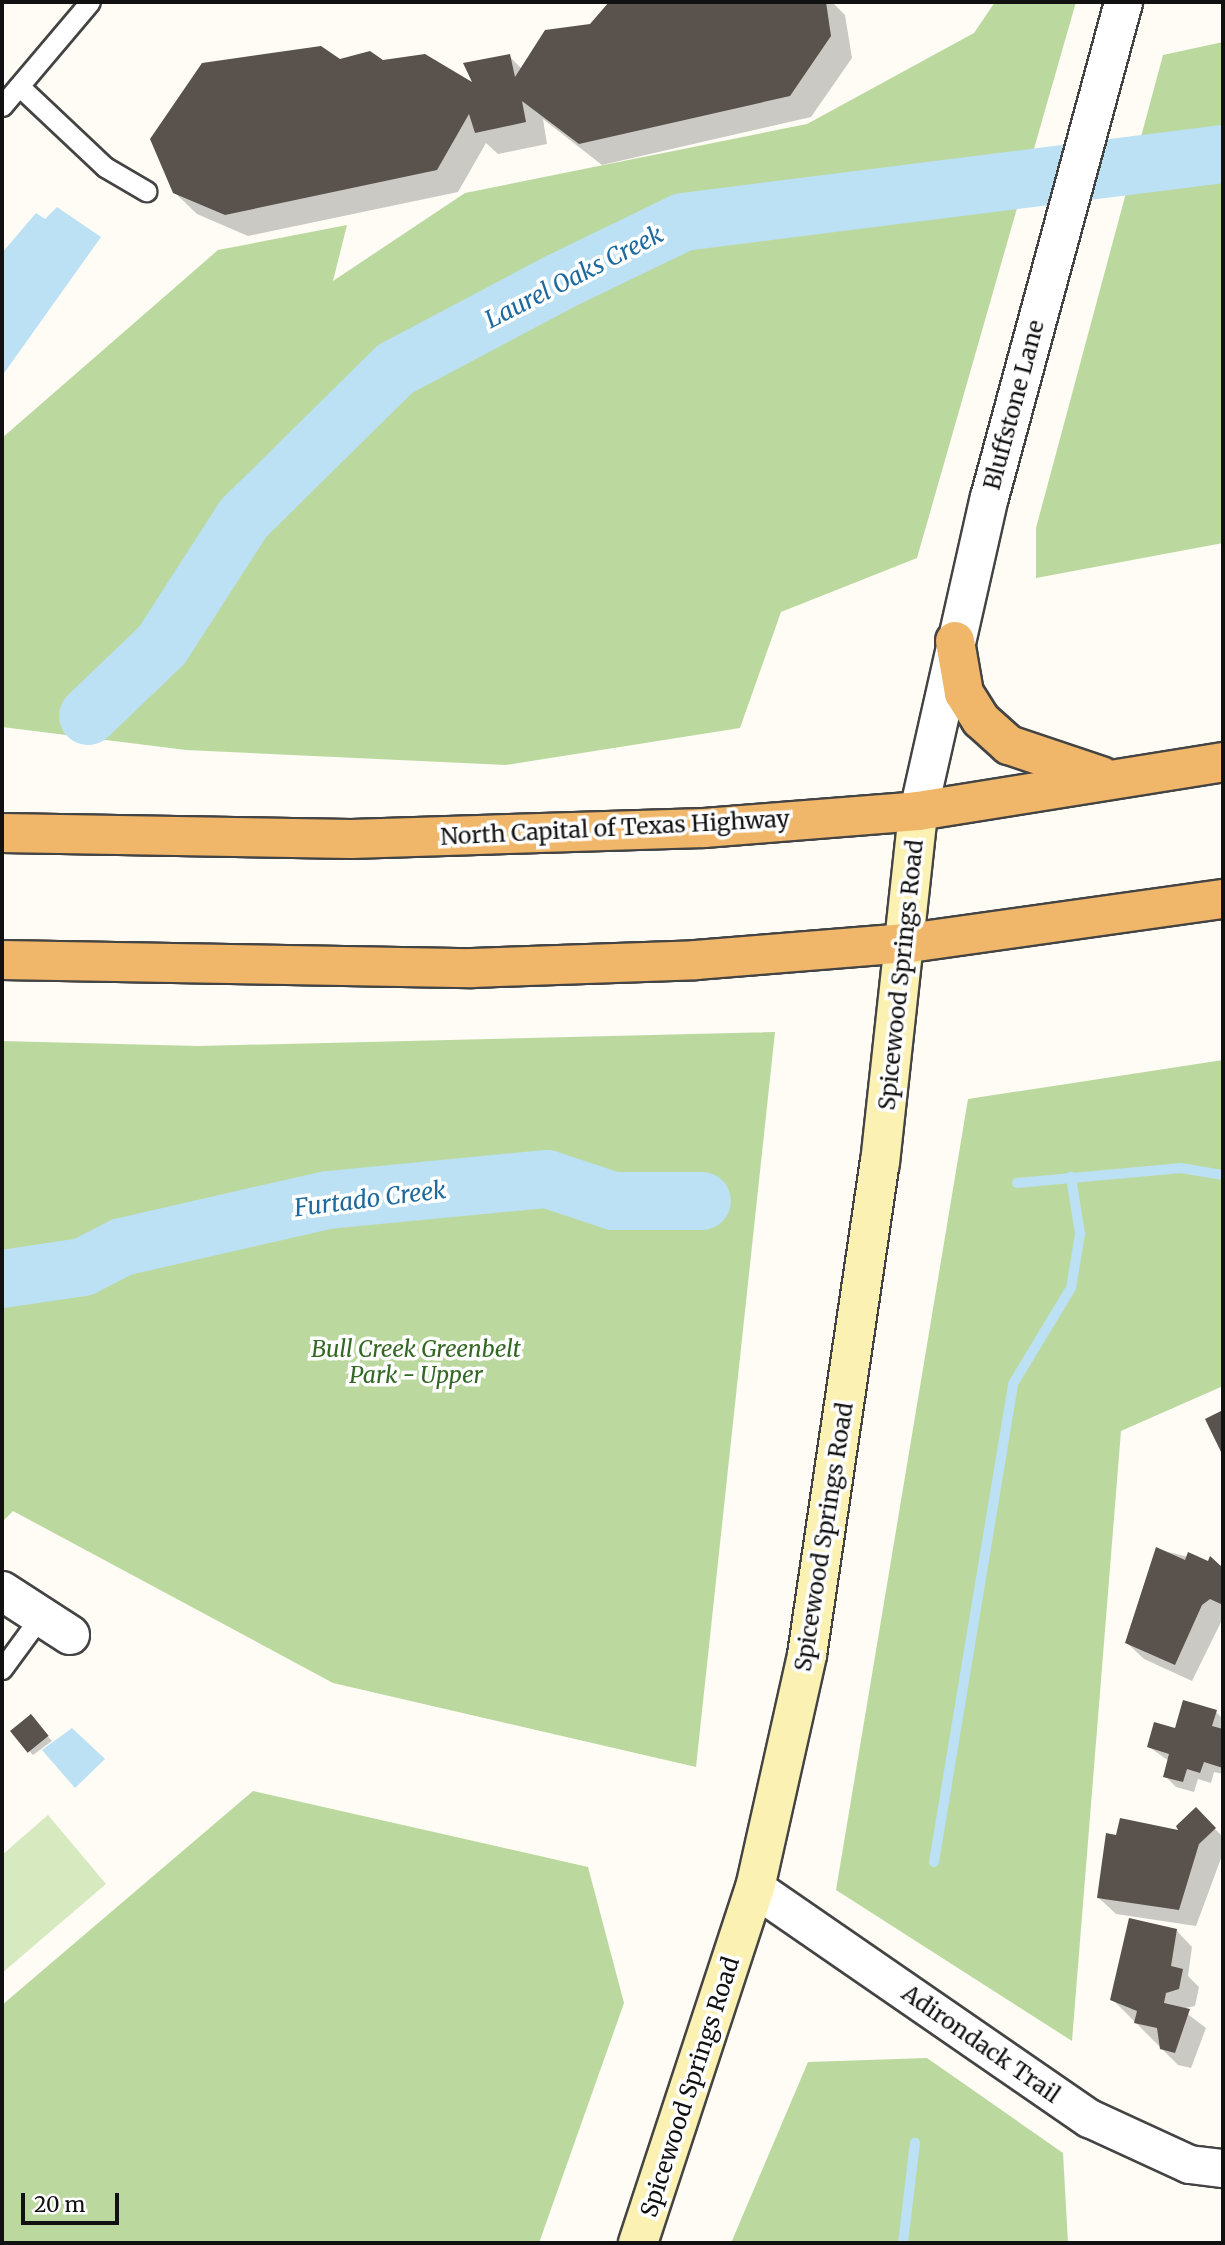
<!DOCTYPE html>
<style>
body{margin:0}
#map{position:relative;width:1225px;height:2245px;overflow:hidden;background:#fefcf5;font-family:Merriweather,serif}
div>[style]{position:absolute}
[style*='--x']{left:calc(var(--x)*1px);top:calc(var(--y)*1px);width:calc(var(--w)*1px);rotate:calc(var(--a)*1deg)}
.green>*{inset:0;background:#d6e9bf}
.forest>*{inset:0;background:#bbd99f}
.water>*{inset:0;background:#bce0f4}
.shadow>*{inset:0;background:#0003}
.stream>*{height:10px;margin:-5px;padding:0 5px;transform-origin:5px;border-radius:5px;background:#bce0f4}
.river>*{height:58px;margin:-29px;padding:0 29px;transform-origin:29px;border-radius:29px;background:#bce0f4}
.building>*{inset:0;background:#59524d;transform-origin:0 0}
.roads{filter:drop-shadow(2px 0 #444) drop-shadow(-2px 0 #444) drop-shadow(0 2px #444) drop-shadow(0 -2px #444)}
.service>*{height:19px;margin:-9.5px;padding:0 9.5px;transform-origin:9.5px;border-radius:9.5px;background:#fff}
.minor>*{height:37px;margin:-18.5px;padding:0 18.5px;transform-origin:18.5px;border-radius:18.5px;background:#fff}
.tertiary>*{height:38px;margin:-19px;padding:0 19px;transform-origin:19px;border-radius:19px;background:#fff}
.secondary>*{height:38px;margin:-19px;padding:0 19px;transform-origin:19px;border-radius:19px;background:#fbf1b3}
.trunk>*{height:38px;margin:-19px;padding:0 19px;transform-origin:19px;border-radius:19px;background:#f0b76a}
span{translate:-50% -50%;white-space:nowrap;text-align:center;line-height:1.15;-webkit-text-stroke:7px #fff;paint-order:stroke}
.street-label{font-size:23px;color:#111}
.park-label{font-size:23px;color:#336723;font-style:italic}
.water-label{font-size:24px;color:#1e6a9f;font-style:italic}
.frame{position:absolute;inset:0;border:4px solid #111;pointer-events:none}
.scale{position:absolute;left:21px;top:2193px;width:98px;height:32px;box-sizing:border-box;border:4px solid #111;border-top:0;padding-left:9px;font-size:21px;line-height:24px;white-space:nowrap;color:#111;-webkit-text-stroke:5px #fff;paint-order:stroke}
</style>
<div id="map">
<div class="green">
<div style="clip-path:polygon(48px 1815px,106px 1884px,2px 1973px,2px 1855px)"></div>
</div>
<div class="forest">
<div style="clip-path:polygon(995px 2px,1076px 2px,917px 558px,781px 612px,740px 728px,506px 765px,186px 750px,2px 727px,2px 438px,218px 250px,347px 225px,333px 281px,465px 193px,807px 124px,974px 33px)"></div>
<div style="clip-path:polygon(1223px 42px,1223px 543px,1036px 578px,1036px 528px,1163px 55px)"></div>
<div style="clip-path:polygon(775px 1032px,696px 1767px,333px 1683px,13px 1511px,2px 1522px,2px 1041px,198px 1046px)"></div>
<div style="clip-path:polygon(1223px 1060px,1223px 1386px,1121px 1431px,1072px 2041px,836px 1890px,968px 1099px)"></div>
<div style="clip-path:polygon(253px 1791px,588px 1867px,624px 2003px,539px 2243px,2px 2243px,2px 2005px)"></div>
<div style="clip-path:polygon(927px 2058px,1063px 2153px,1068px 2243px,731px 2243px,808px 2062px)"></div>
</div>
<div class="water">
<div style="clip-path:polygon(57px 207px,101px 237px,2px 376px,2px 253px,36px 213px,45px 219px)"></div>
<div style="clip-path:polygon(72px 1728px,105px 1759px,75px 1788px,42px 1750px)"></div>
</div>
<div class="shadow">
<div style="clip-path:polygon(611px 2px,832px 2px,845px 15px,852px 58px,811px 117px,602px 165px,543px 119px,547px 144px,498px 154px,486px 143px,458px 192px,248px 236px,197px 214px,174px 192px,339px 61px,382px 62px,476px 86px,509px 56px,522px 69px,591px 25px)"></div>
<div style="clip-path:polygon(1157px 1549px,1223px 1566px,1223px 1618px,1192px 1681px,1144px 1659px,1127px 1643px)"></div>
<div style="clip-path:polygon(1216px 1712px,1223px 1719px,1223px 1774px,1214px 1772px,1211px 1783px,1198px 1779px,1194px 1792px,1176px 1787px,1165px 1776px,1169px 1761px,1149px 1747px)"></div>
<div style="clip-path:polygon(35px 1721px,52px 1741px,33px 1755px,28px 1750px)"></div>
<div style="clip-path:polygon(1212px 1826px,1223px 1837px,1223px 1853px,1196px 1926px,1116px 1914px,1099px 1898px,1118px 1837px)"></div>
<div style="clip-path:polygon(1176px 1930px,1192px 1947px,1188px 1976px,1199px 1987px,1195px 2006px,1181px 2009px,1206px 2028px,1191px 2068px,1178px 2065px,1112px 1999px)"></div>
</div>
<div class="stream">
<div style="--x:1017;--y:1183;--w:165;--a:-5.2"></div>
<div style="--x:1181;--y:1168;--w:43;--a:9.5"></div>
<div style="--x:934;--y:1862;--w:484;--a:-80.6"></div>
<div style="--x:1013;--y:1384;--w:112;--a:-58.9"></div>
<div style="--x:1071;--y:1288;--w:55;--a:-80.5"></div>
<div style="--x:1080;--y:1234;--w:58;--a:-99"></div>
<div style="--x:903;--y:2243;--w:101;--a:-83.2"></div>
</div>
<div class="river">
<div style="--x:88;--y:716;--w:103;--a:-43.8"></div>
<div style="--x:162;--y:645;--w:151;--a:-57.2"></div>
<div style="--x:244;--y:518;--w:212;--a:-44.6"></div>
<div style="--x:395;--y:369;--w:186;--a:-27.9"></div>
<div style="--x:559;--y:282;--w:138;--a:-25.8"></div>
<div style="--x:683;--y:222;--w:544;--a:-7.18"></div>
<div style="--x:2;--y:1279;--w:82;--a:-8.4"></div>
<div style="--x:83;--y:1267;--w:44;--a:-27.1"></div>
<div style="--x:122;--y:1247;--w:211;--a:-12.9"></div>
<div style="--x:328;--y:1200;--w:220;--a:-5.5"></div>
<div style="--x:547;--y:1179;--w:70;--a:18.4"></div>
<div style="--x:613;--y:1201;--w:89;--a:0"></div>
</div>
<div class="building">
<div style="clip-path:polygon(609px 2px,826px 2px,831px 36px,790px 96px,579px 144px,522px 101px,526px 122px,475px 133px,469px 114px,437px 170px,225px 215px,173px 193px,150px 139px,202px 63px,321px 46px,340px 59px,370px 51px,383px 60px,425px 54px,472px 82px,463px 63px,510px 54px,515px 77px,545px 30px,590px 24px)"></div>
<div style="clip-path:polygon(1223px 1410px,1223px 1456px,1205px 1419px)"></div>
<div style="clip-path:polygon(1156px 1547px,1185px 1560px,1188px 1552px,1208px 1561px,1210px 1556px,1223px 1568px,1223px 1605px,1210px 1599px,1202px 1605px,1175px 1665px,1125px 1643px)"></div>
<div style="clip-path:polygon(1183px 1700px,1217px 1710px,1212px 1726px,1223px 1729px,1223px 1768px,1204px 1762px,1200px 1773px,1187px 1769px,1183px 1782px,1163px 1777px,1169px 1754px,1147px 1747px,1154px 1722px,1175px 1728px)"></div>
<div style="left:31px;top:1714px;width:28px;height:27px;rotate:51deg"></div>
<div style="clip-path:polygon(1196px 1807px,1216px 1828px,1199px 1844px,1179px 1910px,1097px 1898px,1106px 1833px,1116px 1835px,1120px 1818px,1178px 1830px,1176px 1826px)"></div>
<div style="clip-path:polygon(1129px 1918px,1177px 1929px,1171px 1966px,1183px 1969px,1179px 1989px,1166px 1993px,1164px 2003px,1190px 2009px,1175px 2053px,1160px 2049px,1157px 2028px,1134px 2023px,1137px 2011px,1110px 2000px)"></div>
</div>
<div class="roads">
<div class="service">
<div style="--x:19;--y:86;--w:118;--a:43.3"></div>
<div style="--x:105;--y:167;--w:48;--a:30.3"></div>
<div style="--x:2;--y:106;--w:136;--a:-49.8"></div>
<div style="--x:2;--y:1669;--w:64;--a:-53.8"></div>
</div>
<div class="minor">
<div style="--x:918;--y:811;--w:322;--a:-77.3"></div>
<div style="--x:989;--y:497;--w:513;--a:-74.85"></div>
<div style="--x:755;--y:1888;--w:406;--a:34.6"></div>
<div style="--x:1089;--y:2118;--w:110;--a:24.7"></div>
<div style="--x:1189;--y:2164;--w:34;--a:7"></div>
</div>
<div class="tertiary">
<div style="--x:2;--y:1591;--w:81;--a:32.9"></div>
</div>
<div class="secondary">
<div style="--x:638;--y:2243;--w:374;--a:-71.8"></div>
<div style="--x:755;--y:1888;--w:239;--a:-77.4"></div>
<div style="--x:807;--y:1655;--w:497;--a:-81.6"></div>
<div style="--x:880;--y:1163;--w:354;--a:-83.8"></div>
</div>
<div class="trunk">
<div style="--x:955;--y:641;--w:53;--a:80.2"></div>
<div style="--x:964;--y:693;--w:32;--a:58"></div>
<div style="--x:981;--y:720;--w:38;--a:42"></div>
<div style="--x:1009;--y:745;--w:97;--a:18.6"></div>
<div style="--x:2;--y:833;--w:349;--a:1"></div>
<div style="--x:351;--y:839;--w:353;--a:-1.8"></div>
<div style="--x:704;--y:828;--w:215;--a:-4.5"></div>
<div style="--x:918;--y:811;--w:309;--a:-9.1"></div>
<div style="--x:2;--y:960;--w:470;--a:1"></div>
<div style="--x:472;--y:968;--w:224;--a:-2"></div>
<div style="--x:696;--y:960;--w:214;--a:-4.6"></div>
<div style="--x:909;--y:943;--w:317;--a:-8"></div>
</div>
</div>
<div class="street-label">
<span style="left:1014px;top:405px;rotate:-75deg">Bluffstone Lane</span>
<span style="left:615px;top:828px;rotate:-3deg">North Capital of Texas Highway</span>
<span style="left:901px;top:975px;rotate:-84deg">Spicewood Springs Road</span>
<span style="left:824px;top:1537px;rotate:-81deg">Spicewood Springs Road</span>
<span style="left:981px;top:2044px;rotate:35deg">Adirondack Trail</span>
<span style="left:690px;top:2087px;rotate:-72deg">Spicewood Springs Road</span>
</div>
<div class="park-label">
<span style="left:416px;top:1362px">Bull Creek Greenbelt<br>Park - Upper</span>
</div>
<div class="water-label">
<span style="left:574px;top:277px;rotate:-27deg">Laurel Oaks Creek</span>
<span style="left:370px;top:1199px;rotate:-7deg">Furtado Creek</span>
</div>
<div class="frame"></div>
<div class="scale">20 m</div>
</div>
